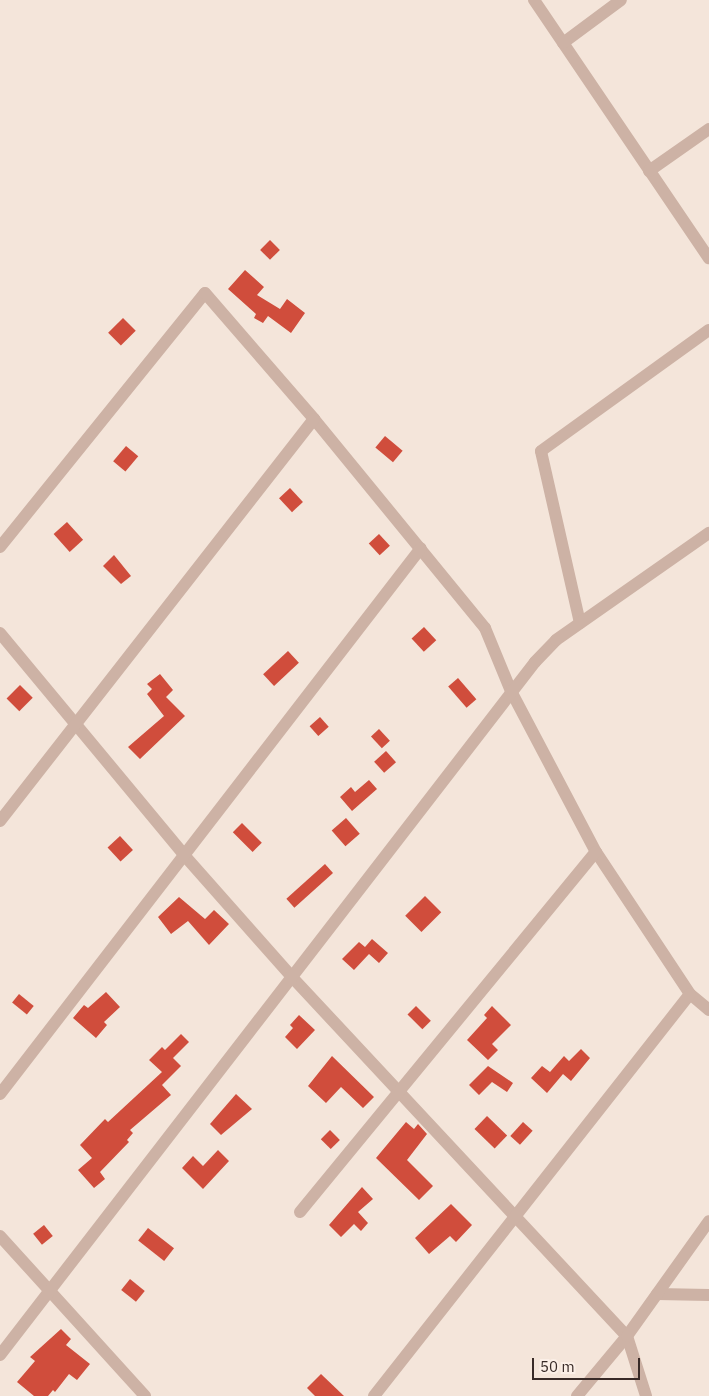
<!DOCTYPE html>
<style>
body{margin:0}
#map{position:relative;width:709px;height:1396px;overflow:hidden;background:#f4e5da;font-family:"IBM Plex Sans",sans-serif}
div>[style]{position:absolute}
[style*='--x']{left:calc(var(--x)*1px);top:calc(var(--y)*1px);width:calc(var(--w)*1px);rotate:calc(var(--a)*1deg)}
.building>*{inset:0;background:#d04d3c;transform-origin:0 0}
.minor>*{height:12px;margin:-6px;padding:0 6px;transform-origin:6px;border-radius:6px;background:#cdb2a5}
span{translate:-50% -50%;white-space:nowrap;text-align:center;line-height:1.15;-webkit-text-stroke:4px #fbefe7;paint-order:stroke}
.scale{position:absolute;left:532px;top:1358px;width:108px;height:22px;box-sizing:border-box;border:2px solid #382a27;border-top:0;padding-left:6px;font-size:15px;line-height:18px;white-space:nowrap;color:#382a27;-webkit-text-stroke:4px #fbefe7;paint-order:stroke}
</style>
<div id="map">
<div class="building">
<div style="left:270px;top:240px;width:14px;height:14px;rotate:45deg"></div>
<div style="clip-path:polygon(245px 270px,264px 287px,257px 295px,280px 309px,287px 299px,305px 313px,291px 333px,268px 316px,263px 323px,254px 318px,256px 314px,228px 289px)"></div>
<div style="left:123px;top:318px;width:18px;height:21px;rotate:45deg"></div>
<div style="left:385px;top:436px;width:23px;height:15px;rotate:40deg"></div>
<div style="left:126px;top:446px;width:16px;height:20px;rotate:40deg"></div>
<div style="left:290px;top:488px;width:19px;height:15px;rotate:47deg"></div>
<div style="left:67px;top:522px;width:24px;height:18px;rotate:48deg"></div>
<div style="left:379px;top:534px;width:16px;height:14px;rotate:47deg"></div>
<div style="clip-path:polygon(114px 555px,131px 576px,121px 584px,103px 566px)"></div>
<div style="left:424px;top:627px;width:18px;height:17px;rotate:47deg"></div>
<div style="left:288px;top:651px;width:16px;height:34px;rotate:47deg"></div>
<div style="clip-path:polygon(160px 674px,173px 690px,166px 697px,185px 716px,140px 759px,128px 747px,164px 716px,147px 694px,152px 689px,147px 684px)"></div>
<div style="left:458px;top:678px;width:28px;height:13px;rotate:49deg"></div>
<div style="left:20px;top:685px;width:18px;height:19px;rotate:45deg"></div>
<div style="left:320px;top:717px;width:13px;height:14px;rotate:48deg"></div>
<div style="left:379px;top:729px;width:16px;height:11px;rotate:47deg"></div>
<div style="left:386px;top:751px;width:15px;height:16px;rotate:48deg"></div>
<div style="clip-path:polygon(369px 780px,377px 789px,352px 811px,340px 797px,351px 787px,355px 792px)"></div>
<div style="left:346px;top:818px;width:21px;height:19px;rotate:49deg"></div>
<div style="left:242px;top:823px;width:28px;height:13px;rotate:45deg"></div>
<div style="left:120px;top:836px;width:19px;height:17px;rotate:47deg"></div>
<div style="left:325px;top:864px;width:12px;height:52px;rotate:48deg"></div>
<div style="left:425px;top:896px;width:23px;height:28px;rotate:45deg"></div>
<div style="clip-path:polygon(179px 897px,205px 919px,214px 910px,229px 924px,209px 945px,188px 921px,171px 934px,158px 917px)"></div>
<div style="clip-path:polygon(372px 939px,388px 953px,379px 963px,369px 954px,354px 970px,342px 959px,359px 942px,365px 947px)"></div>
<div style="clip-path:polygon(106px 992px,120px 1007px,104px 1022px,107px 1025px,96px 1038px,73px 1018px,84px 1005px,88px 1008px)"></div>
<div style="left:19px;top:994px;width:19px;height:11px;rotate:39deg"></div>
<div style="left:416px;top:1006px;width:21px;height:12px;rotate:45deg"></div>
<div style="clip-path:polygon(492px 1006px,511px 1025px,492px 1044px,498px 1050px,488px 1060px,467px 1040px,487px 1018px,484px 1015px)"></div>
<div style="clip-path:polygon(299px 1015px,315px 1030px,297px 1049px,285px 1037px,293px 1028px,290px 1025px)"></div>
<div style="clip-path:polygon(181px 1034px,189px 1042px,173px 1058px,181px 1066px,162px 1085px,171px 1095px,130px 1130px,133px 1133px,127px 1140px,129px 1142px,100px 1172px,105px 1179px,94px 1188px,78px 1170px,92px 1158px,80px 1145px,105px 1119px,108px 1122px,162px 1072px,149px 1060px,162px 1047px,165px 1050px)"></div>
<div style="clip-path:polygon(581px 1049px,590px 1058px,571px 1081px,563px 1074px,547px 1093px,531px 1078px,542px 1066px,550px 1072px,564px 1056px,569px 1061px)"></div>
<div style="clip-path:polygon(332px 1056px,374px 1097px,363px 1108px,341px 1087px,326px 1103px,308px 1086px)"></div>
<div style="clip-path:polygon(488px 1066px,513px 1083px,507px 1092px,492px 1082px,479px 1095px,469px 1085px)"></div>
<div style="clip-path:polygon(236px 1094px,252px 1109px,221px 1135px,210px 1124px)"></div>
<div style="left:487px;top:1116px;width:28px;height:18px;rotate:44deg"></div>
<div style="clip-path:polygon(406px 1122px,414px 1129px,418px 1124px,427px 1134px,407px 1160px,433px 1186px,419px 1200px,376px 1158px)"></div>
<div style="left:523px;top:1122px;width:13px;height:19px;rotate:42deg"></div>
<div style="left:330px;top:1130px;width:14px;height:13px;rotate:45deg"></div>
<div style="clip-path:polygon(218px 1150px,229px 1161px,203px 1189px,182px 1168px,193px 1156px,203px 1166px)"></div>
<div style="clip-path:polygon(362px 1187px,373px 1199px,358px 1212px,368px 1223px,361px 1231px,354px 1224px,341px 1237px,329px 1225px)"></div>
<div style="clip-path:polygon(451px 1204px,472px 1225px,456px 1242px,450px 1236px,429px 1254px,415px 1238px)"></div>
<div style="left:44px;top:1225px;width:14px;height:14px;rotate:51deg"></div>
<div style="left:148px;top:1228px;width:33px;height:16px;rotate:38deg"></div>
<div style="left:130px;top:1279px;width:19px;height:14px;rotate:39deg"></div>
<div style="clip-path:polygon(61px 1329px,71px 1339px,66px 1345px,90px 1364px,77px 1380px,69px 1374px,55px 1392px,53px 1390px,48px 1396px,34px 1396px,17px 1382px,35px 1361px,30px 1357px)"></div>
<div style="clip-path:polygon(321px 1374px,344px 1396px,315px 1396px,307px 1388px)"></div>
</div>
<div class="minor">
<div style="--x:534;--y:0;--w:312;--a:55.9"></div>
<div style="--x:563;--y:43;--w:72;--a:-36.6"></div>
<div style="--x:649;--y:171;--w:73;--a:-35"></div>
<div style="--x:0;--y:547;--w:326;--a:-51.1"></div>
<div style="--x:205;--y:293;--w:167;--a:49.1"></div>
<div style="--x:314;--y:419;--w:270;--a:50.7"></div>
<div style="--x:485;--y:628;--w:68;--a:67.6"></div>
<div style="--x:511;--y:691;--w:182;--a:62.2"></div>
<div style="--x:596;--y:852;--w:170;--a:56.5"></div>
<div style="--x:690;--y:994;--w:25;--a:40"></div>
<div style="--x:580;--y:623;--w:176;--a:-102.8"></div>
<div style="--x:541;--y:451;--w:207;--a:-35.8"></div>
<div style="--x:0;--y:633;--w:288;--a:50.3"></div>
<div style="--x:184;--y:855;--w:162;--a:48.5"></div>
<div style="--x:291;--y:976;--w:492;--a:47"></div>
<div style="--x:627;--y:1336;--w:63;--a:72.4"></div>
<div style="--x:0;--y:821;--w:510;--a:-52.01"></div>
<div style="--x:0;--y:1094;--w:689;--a:-52.37"></div>
<div style="--x:300;--y:1212;--w:466;--a:-50.6"></div>
<div style="--x:0;--y:1236;--w:216;--a:47.8"></div>
<div style="--x:657;--y:1294;--w:52;--a:1.1"></div>
<div style="--x:0;--y:1355;--w:875;--a:-52.33"></div>
<div style="--x:535;--y:662;--w:30;--a:-46"></div>
<div style="--x:556;--y:640;--w:187;--a:-35"></div>
<div style="--x:374;--y:1396;--w:511;--a:-51.83"></div>
<div style="--x:577;--y:1396;--w:78;--a:-50.2"></div>
<div style="--x:627;--y:1336;--w:141;--a:-54.5"></div>
</div>
<div class="scale">50 m</div>
</div>
